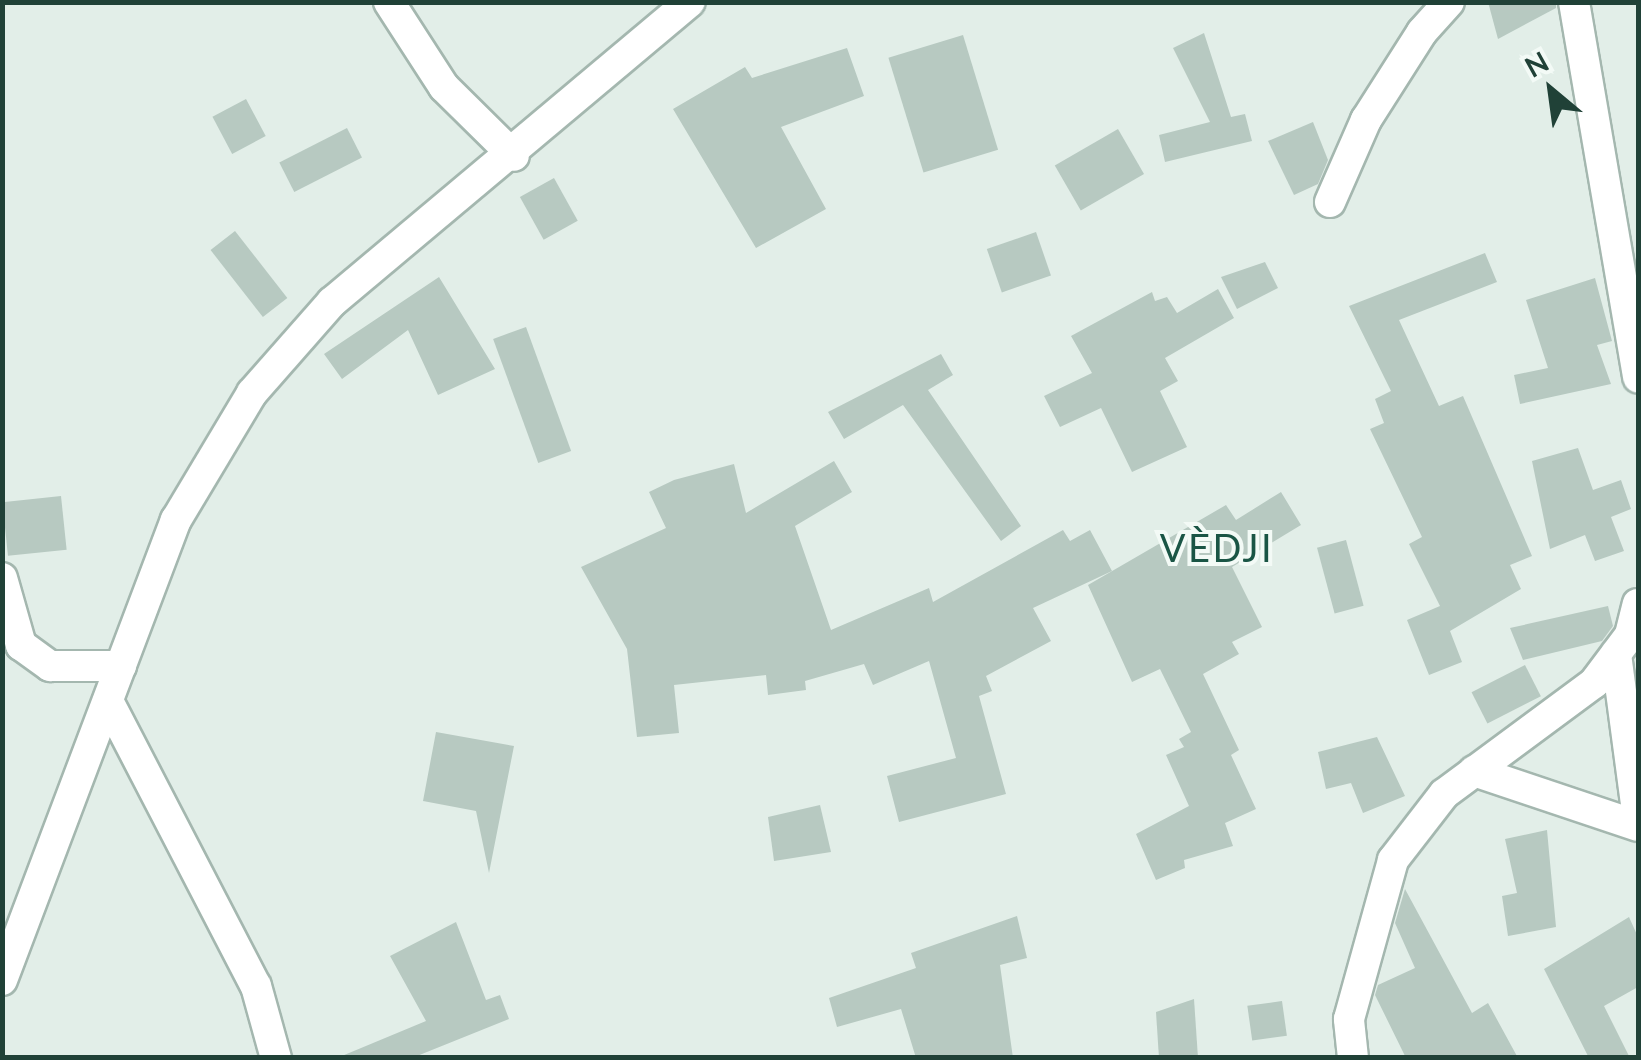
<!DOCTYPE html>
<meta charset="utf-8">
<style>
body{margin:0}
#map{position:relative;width:1641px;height:1060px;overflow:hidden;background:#e2eee8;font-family:Lato,sans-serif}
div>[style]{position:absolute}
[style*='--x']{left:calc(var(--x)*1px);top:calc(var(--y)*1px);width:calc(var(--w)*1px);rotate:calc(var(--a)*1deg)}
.building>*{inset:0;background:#b7c9c1;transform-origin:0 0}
.roads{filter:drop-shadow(2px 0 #a4b7af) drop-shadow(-2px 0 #a4b7af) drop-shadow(0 2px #a4b7af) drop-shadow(0 -2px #a4b7af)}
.street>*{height:30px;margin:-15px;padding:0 15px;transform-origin:15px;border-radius:15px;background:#fff}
span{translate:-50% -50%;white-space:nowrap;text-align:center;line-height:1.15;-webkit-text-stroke:8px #f3faf6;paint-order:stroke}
.quarter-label{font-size:38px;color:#1a5545;letter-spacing:2.5px}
.frame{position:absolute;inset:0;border:5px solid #204137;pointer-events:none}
.north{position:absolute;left:1501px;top:40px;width:100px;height:100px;-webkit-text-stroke:8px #f3faf6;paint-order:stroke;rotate:331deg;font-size:28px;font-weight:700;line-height:40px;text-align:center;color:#204137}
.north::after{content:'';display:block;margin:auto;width:35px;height:45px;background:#204137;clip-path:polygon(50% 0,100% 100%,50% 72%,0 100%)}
</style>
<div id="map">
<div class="building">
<div style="clip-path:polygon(1488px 2px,1556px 2px,1556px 8px,1498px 39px)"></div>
<div style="clip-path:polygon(1204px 33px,1231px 117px,1245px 114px,1252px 141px,1165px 162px,1159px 135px,1210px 122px,1173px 48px)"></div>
<div style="left:963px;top:35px;width:120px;height:78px;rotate:73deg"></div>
<div style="clip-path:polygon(847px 48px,864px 96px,781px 127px,826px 209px,756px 248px,673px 109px,745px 67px,752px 78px)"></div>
<div style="left:246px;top:99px;width:42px;height:38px;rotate:62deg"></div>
<div style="clip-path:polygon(1313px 122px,1328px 160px,1318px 184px,1294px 195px,1268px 141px)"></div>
<div style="left:347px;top:128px;width:33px;height:76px;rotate:63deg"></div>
<div style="left:1118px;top:129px;width:52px;height:73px;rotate:60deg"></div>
<div style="left:554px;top:178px;width:49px;height:39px;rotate:61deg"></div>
<div style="left:235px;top:231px;width:85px;height:31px;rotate:52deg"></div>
<div style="left:1036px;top:232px;width:46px;height:52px;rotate:71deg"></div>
<div style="clip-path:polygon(1485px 253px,1497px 282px,1399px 320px,1439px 406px,1463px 396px,1532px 556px,1510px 565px,1521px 589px,1450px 631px,1462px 662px,1429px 675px,1407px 620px,1440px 606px,1409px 544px,1422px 537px,1370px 429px,1384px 423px,1375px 399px,1391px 391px,1349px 306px)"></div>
<div style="clip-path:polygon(1265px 262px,1278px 288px,1237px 309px,1221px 277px)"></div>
<div style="clip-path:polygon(439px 277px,495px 369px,438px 395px,408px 330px,342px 379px,324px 354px)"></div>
<div style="clip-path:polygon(1595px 278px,1612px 341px,1597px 345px,1611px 384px,1520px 404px,1514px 375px,1548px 368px,1526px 300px)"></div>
<div style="clip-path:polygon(1218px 289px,1234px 318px,1165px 358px,1178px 381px,1160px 391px,1187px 447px,1132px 472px,1101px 408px,1060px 427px,1044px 396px,1092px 373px,1071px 336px,1152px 292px,1155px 301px,1167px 297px,1177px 313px)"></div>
<div style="left:526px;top:327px;width:132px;height:35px;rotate:70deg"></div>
<div style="clip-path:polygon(941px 354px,953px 375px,928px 390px,1021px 526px,1001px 541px,903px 405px,844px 439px,828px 412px)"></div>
<div style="clip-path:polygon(1578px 448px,1593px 490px,1621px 480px,1631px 509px,1611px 517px,1624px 551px,1595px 561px,1585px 535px,1550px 549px,1532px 461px)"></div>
<div style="clip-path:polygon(834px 461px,852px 492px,795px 526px,831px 630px,929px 588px,933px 602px,1063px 530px,1070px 541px,1090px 530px,1112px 571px,1033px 608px,1051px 641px,986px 676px,992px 691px,979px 696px,1006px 794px,899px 822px,887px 776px,956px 758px,929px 661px,873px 685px,864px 664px,805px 681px,806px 690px,768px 695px,766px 675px,674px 685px,679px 733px,637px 737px,627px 649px,581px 567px,666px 528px,649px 492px,674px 480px,734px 464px,746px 513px)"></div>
<div style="clip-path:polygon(1281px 492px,1301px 525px,1232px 567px,1262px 627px,1232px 642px,1239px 654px,1203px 674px,1239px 750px,1231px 755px,1256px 809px,1225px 823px,1233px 846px,1184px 860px,1185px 868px,1156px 880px,1136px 834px,1189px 806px,1166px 755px,1184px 747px,1179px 739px,1191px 732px,1160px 669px,1132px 682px,1088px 585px,1226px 505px,1236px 520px)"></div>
<div style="left:61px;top:496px;width:54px;height:59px;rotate:84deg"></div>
<div style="left:1346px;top:540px;width:68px;height:30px;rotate:75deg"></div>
<div style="clip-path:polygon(1608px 606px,1613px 626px,1602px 641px,1523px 660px,1510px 628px)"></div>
<div style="left:1525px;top:665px;width:35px;height:60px;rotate:63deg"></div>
<div style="clip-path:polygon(436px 732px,514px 746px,489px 873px,476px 811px,423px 801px)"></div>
<div style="clip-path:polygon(1377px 737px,1405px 796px,1363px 813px,1351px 783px,1326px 789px,1318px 752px)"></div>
<div style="clip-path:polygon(820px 805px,831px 852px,774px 861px,768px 817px)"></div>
<div style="clip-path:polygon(1547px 830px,1556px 927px,1508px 936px,1502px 896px,1517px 893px,1505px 839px)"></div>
<div style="clip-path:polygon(1405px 889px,1472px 1013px,1488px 1003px,1518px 1058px,1406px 1058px,1375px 995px,1378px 985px,1415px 968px,1395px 923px)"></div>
<div style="clip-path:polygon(1017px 916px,1027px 958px,1000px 965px,1013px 1058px,916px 1058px,901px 1009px,837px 1027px,829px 998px,916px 968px,911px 953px)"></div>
<div style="clip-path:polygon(1629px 917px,1638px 937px,1638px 987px,1604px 1006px,1630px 1058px,1589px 1058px,1544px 969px)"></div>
<div style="clip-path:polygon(456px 922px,486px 1000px,500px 995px,509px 1019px,412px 1058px,337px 1058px,426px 1021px,390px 956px)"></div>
<div style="clip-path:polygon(1194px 999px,1198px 1058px,1159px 1058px,1156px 1012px)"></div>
<div style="left:1282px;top:1001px;width:35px;height:35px;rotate:82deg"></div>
</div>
<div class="roads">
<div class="street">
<div style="--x:389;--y:2;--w:101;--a:57.1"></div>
<div style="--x:444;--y:87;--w:98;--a:44.6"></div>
<div style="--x:1574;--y:2;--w:381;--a:80.3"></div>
<div style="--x:1330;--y:202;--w:90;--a:-66.3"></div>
<div style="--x:1366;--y:120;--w:104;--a:-57.5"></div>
<div style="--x:1422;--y:32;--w:40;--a:-48"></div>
<div style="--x:2;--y:578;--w:70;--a:74.2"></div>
<div style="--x:21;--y:645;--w:36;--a:36"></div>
<div style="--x:50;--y:666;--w:71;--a:0"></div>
<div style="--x:1616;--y:654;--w:166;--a:82.4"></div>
<div style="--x:108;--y:701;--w:321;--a:62.6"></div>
<div style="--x:256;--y:986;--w:75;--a:74.5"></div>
<div style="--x:1474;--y:771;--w:173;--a:18.5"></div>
<div style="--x:2;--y:980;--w:492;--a:-69.3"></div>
<div style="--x:176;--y:520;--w:148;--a:-59.1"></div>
<div style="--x:252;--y:393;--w:121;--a:-48.7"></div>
<div style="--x:332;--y:302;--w:467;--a:-40"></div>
<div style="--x:1353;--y:1058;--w:39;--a:-96"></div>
<div style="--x:1349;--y:1019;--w:165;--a:-74.5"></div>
<div style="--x:1393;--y:860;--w:83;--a:-52.3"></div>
<div style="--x:1444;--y:794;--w:187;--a:-36.5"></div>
<div style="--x:1594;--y:683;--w:60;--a:-53.1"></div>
<div style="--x:1630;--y:635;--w:32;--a:-76"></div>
</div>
</div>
<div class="quarter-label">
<span style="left:1217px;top:548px">VÈDJI</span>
</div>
<div class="frame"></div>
<div class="north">N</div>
</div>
